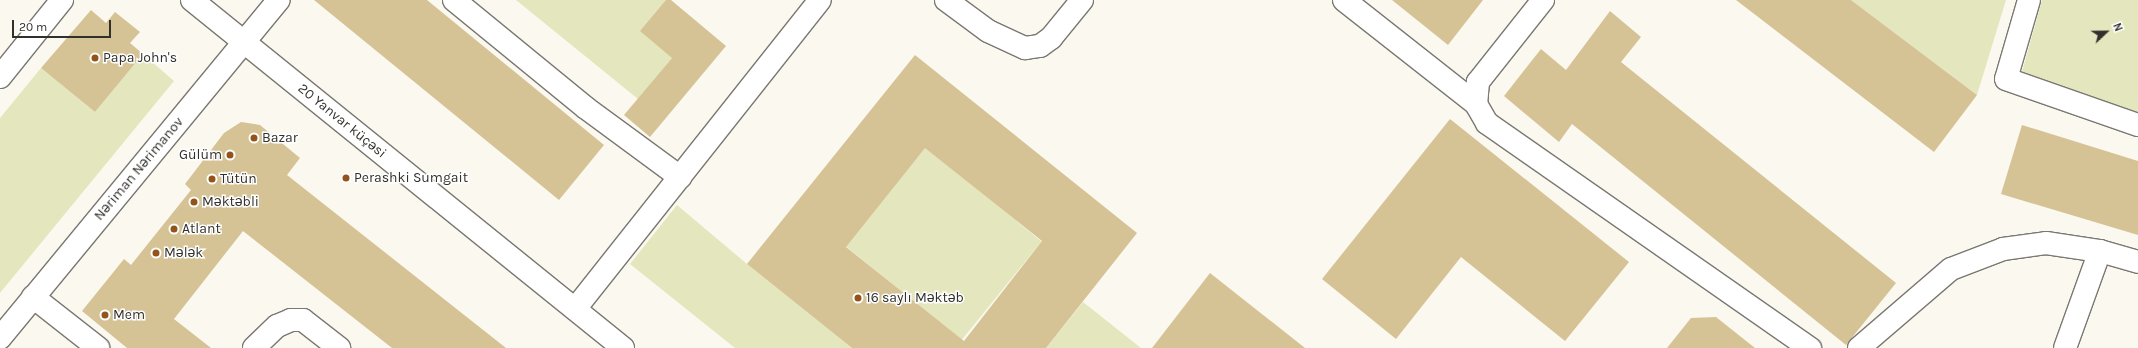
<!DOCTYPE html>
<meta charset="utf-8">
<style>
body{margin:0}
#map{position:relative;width:2138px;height:348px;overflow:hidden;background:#fbf8f0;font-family:Karla,sans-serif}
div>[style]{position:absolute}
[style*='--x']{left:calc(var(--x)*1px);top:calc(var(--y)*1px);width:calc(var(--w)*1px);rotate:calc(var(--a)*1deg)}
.green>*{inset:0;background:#e4e7bd;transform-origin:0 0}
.building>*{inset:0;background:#d6c395}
.roads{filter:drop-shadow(1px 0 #7a7871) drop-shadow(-1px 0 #7a7871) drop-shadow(0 1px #7a7871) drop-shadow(0 -1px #7a7871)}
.minor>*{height:22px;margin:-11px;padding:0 11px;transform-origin:11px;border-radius:11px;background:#fff}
.major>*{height:22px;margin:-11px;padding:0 11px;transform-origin:11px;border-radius:11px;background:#fff}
.dots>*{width:11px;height:11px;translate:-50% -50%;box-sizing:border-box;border:2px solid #fff;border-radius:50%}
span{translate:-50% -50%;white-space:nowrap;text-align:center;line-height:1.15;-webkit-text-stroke:3px #fff;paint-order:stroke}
.poi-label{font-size:14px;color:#31302d}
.left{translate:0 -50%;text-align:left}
.right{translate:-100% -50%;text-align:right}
.street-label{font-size:14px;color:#31302d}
.north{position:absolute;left:2086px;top:12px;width:40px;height:40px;-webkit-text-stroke:3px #fff;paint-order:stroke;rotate:68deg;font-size:11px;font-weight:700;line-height:16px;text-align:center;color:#31302d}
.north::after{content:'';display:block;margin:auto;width:14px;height:18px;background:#31302d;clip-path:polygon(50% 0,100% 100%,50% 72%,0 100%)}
.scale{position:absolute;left:12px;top:20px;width:99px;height:18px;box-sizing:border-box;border:2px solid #31302d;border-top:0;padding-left:5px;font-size:12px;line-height:14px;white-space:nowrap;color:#31302d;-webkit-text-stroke:3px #fff;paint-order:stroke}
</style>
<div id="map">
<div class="green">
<div style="clip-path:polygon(516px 0,666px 0,672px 58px,638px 99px)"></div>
<div style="clip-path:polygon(1851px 0,2006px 0,1977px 95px)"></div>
<div style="clip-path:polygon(2042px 0,2138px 0,2138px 114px,2022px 72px)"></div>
<div style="clip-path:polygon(143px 54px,174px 81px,0 293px,0 118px,41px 68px,95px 112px)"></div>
<div style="left:925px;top:147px;width:150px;height:127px;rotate:39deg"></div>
<div style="clip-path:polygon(677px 205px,747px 264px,852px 348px,735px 348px,630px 264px)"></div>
<div style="clip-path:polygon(1083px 302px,1141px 348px,1046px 348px)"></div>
</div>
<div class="building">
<div style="clip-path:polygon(314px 0,427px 0,604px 145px,559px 200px)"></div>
<div style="clip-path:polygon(666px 0,671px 0,726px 46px,650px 137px,624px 115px,672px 58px,640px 31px)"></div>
<div style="clip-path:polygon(1392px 0,1483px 0,1448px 45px)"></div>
<div style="clip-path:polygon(1736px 0,1851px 0,1977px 95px,1934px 152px)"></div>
<div style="clip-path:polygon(91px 10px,106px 23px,115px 12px,140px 32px,130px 43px,143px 54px,95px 112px,41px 68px)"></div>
<div style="clip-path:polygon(1610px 11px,1641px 37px,1621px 62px,1896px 283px,1846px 345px,1572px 124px,1559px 142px,1504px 96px,1541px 49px,1566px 70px)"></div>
<div style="clip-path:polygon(evenodd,915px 55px,1137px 233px,1046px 348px,852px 348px,747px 264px,915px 55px,925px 148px,1042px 241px,964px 341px,846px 247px,925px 148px)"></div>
<div style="clip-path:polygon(1450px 119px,1629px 262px,1565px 341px,1461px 257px,1396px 339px,1322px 279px)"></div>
<div style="clip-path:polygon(241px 122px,260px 125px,300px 158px,287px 175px,506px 348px,392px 348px,243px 231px,174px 319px,211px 348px,127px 348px,82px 311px,124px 259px,131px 265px,191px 190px,185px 184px,224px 133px)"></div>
<div style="clip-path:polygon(2022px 125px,2138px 161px,2138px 235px,2001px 194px)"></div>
<div style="clip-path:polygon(1210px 273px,1305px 348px,1152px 348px)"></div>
<div style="clip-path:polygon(1716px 317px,1755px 348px,1667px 348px,1691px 318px)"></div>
</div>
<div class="roads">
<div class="minor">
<div style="--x:192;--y:0;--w:554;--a:38.92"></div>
<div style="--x:454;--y:0;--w:171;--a:39.3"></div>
<div style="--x:586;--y:108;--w:117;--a:36.3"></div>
<div style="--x:946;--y:0;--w:52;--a:36.4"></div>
<div style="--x:988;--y:31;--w:41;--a:24.7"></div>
<div style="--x:1025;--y:48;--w:15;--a:-8"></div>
<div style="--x:1040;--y:46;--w:14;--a:-36"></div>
<div style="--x:1051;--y:38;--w:49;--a:-50.8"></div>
<div style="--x:1344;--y:0;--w:168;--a:38.2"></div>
<div style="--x:1543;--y:0;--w:105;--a:128.4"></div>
<div style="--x:1478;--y:82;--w:22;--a:95"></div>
<div style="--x:1476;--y:104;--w:22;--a:60"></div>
<div style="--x:1487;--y:123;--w:394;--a:34.9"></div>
<div style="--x:2029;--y:0;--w:82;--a:106.2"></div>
<div style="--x:2006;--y:79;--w:140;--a:19.2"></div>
<div style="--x:33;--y:297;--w:83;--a:38.1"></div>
<div style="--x:575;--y:309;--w:394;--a:-51.6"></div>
<div style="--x:254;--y:348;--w:32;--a:-44"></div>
<div style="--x:277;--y:326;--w:15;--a:-23"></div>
<div style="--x:291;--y:320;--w:12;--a:0"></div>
<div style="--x:303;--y:320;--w:46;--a:37.9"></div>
<div style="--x:1859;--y:348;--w:121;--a:-40.7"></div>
<div style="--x:1951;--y:269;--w:56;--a:-21"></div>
<div style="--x:2003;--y:249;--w:43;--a:-7.9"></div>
<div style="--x:2046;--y:243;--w:55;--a:8.4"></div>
<div style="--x:2100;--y:251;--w:40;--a:16"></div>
<div style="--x:2065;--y:348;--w:103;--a:-70.2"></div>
</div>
<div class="major">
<div style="--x:0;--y:77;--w:99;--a:-51.2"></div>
<div style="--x:0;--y:338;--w:438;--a:-50.5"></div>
</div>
</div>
<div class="dots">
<div style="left:95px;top:58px;background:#93541c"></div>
<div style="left:254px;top:138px;background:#93541c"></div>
<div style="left:230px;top:155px;background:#93541c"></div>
<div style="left:346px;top:178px;background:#93541c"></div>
<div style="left:212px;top:179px;background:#93541c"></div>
<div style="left:194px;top:202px;background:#93541c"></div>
<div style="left:174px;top:229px;background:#93541c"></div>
<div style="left:156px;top:253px;background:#93541c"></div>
<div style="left:858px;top:298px;background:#93541c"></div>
<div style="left:105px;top:315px;background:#93541c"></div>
</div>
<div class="poi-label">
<span class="left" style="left:103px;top:58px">Papa John's</span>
<span class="left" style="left:262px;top:138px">Bazar</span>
<span class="right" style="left:222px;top:155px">Gülüm</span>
<span class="left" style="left:354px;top:178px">Perashki Sumgait</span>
<span class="left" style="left:220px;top:179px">Tütün</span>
<span class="left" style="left:202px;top:202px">Məktəbli</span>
<span class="left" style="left:182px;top:229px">Atlant</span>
<span class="left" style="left:164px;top:253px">Mələk</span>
<span class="left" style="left:866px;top:298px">16 saylı Məktəb</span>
<span class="left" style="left:113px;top:315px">Mem</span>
</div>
<div class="street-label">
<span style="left:342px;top:121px;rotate:39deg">20 Yanvar küçəsi</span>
<span style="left:139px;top:169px;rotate:-50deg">Nəriman Nərimanov</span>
</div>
<div class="north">N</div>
<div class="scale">20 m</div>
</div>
